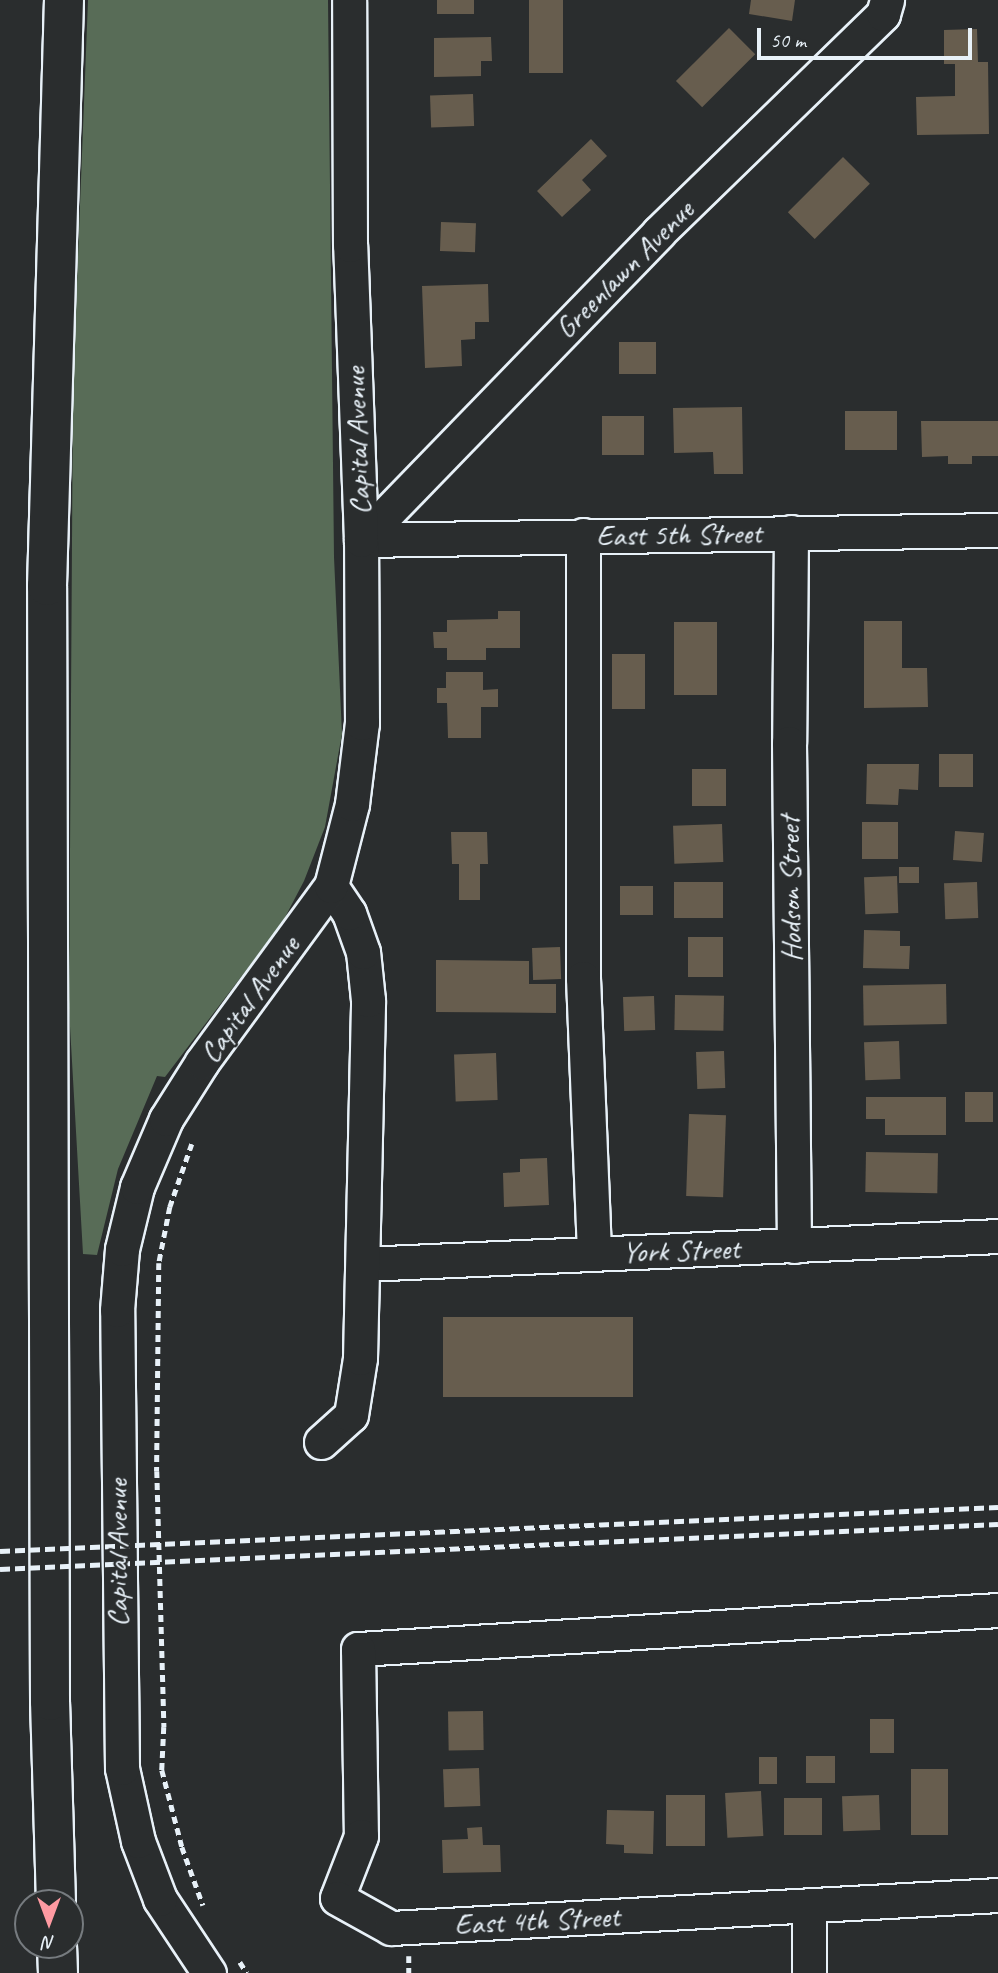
<!DOCTYPE html>
<style>
body{margin:0}
#map{position:relative;width:998px;height:1973px;overflow:hidden;background:#2a2d2e;font-family:Caveat,sans-serif}
div>[style]{position:absolute}
[style*='--x']{left:calc(var(--x)*1px);top:calc(var(--y)*1px);width:calc(var(--w)*1px);rotate:calc(var(--a)*1deg)}
.green>*{inset:0;background:#586c57}
.building>*{inset:0;background:#675d4e;transform-origin:0 0}
.path>*{height:4.5px;margin-top:-2.25px;transform-origin:0;background:repeating-linear-gradient(90deg,#e8f1f8 0 7px,transparent 0 12px)}
.roads{filter:drop-shadow(2px 0 #e8f1f8) drop-shadow(-2px 0 #e8f1f8) drop-shadow(0 2px #e8f1f8) drop-shadow(0 -2px #e8f1f8)}
.minor>*{height:33px;margin:-16.5px;padding:0 16.5px;transform-origin:16.5px;border-radius:16.5px;background:#2a2d2e}
.highway>*{height:38px;margin:-19px;padding:0 19px;transform-origin:19px;border-radius:19px;background:#2a2d2e}
.rail>*{height:5px;margin-top:-2.5px;transform-origin:0;background:repeating-linear-gradient(90deg,#e8f1f8 0 10px,transparent 0 15px)}
span{translate:-50% -50%;white-space:nowrap;text-align:center;line-height:1.15;-webkit-text-stroke:5px #2a2d2e;paint-order:stroke}
.street-label{font-size:30px;color:#e8f1f8}
.north{position:absolute;left:14px;top:1889px;width:70px;height:70px;box-sizing:border-box;background:#2a2d2e;border:2px solid #767b7f;border-radius:50%;rotate:180deg;font-size:19px;font-weight:700;line-height:28px;text-align:center;color:#e8f1f8}
.north::after{content:'';display:block;margin:auto;width:24px;height:32px;background:#ff9aa2;clip-path:polygon(50% 0,100% 100%,50% 72%,0 100%)}
.scale{position:absolute;left:757px;top:28px;width:215px;height:32px;box-sizing:border-box;border:4px solid #e8f1f8;border-top:0;padding-left:9px;font-size:21px;line-height:24px;white-space:nowrap;color:#e8f1f8;-webkit-text-stroke:5px #2a2d2e;paint-order:stroke}
</style>
<div id="map">
<div class="green">
<div style="clip-path:polygon(88px 0,328px 0,334px 557px,342px 734px,325px 827px,304px 881px,282px 923px,165px 1077px,157px 1076px,118px 1169px,97px 1255px,83px 1254px,69px 1009px,73px 385px)"></div>
</div>
<div class="building">
<div style="left:437px;top:0;width:37px;height:14px"></div>
<div style="left:529px;top:0;width:34px;height:73px"></div>
<div style="clip-path:polygon(751px 0,795px 0,792px 21px,749px 14px)"></div>
<div style="left:729px;top:28px;width:37px;height:75px;rotate:45deg"></div>
<div style="clip-path:polygon(977px 29px,978px 62px,988px 62px,989px 134px,917px 135px,916px 97px,955px 96px,955px 64px,944px 64px,944px 30px)"></div>
<div style="clip-path:polygon(491px 37px,492px 61px,481px 61px,481px 76px,434px 77px,434px 38px)"></div>
<div style="left:473px;top:94px;width:32px;height:43px;rotate:88deg"></div>
<div style="clip-path:polygon(591px 139px,607px 156px,582px 180px,591px 190px,562px 217px,537px 191px)"></div>
<div style="left:843px;top:157px;width:38px;height:78px;rotate:45deg"></div>
<div style="left:441px;top:222px;width:35px;height:29px;rotate:2deg"></div>
<div style="clip-path:polygon(488px 284px,489px 322px,475px 322px,475px 339px,461px 340px,462px 366px,425px 368px,422px 286px)"></div>
<div style="left:619px;top:342px;width:37px;height:32px"></div>
<div style="clip-path:polygon(742px 407px,743px 474px,714px 474px,713px 452px,674px 453px,673px 408px)"></div>
<div style="left:845px;top:411px;width:52px;height:39px"></div>
<div style="left:602px;top:416px;width:42px;height:39px"></div>
<div style="clip-path:polygon(921px 421px,998px 421px,998px 456px,972px 456px,972px 464px,948px 464px,948px 456px,922px 457px)"></div>
<div style="clip-path:polygon(498px 611px,520px 611px,520px 648px,486px 648px,486px 660px,447px 660px,447px 648px,434px 648px,433px 632px,447px 632px,447px 620px,498px 619px)"></div>
<div style="clip-path:polygon(864px 621px,902px 621px,902px 668px,927px 668px,928px 707px,864px 708px)"></div>
<div style="left:674px;top:622px;width:43px;height:73px"></div>
<div style="left:612px;top:654px;width:33px;height:55px"></div>
<div style="clip-path:polygon(446px 672px,483px 672px,483px 690px,498px 689px,498px 707px,481px 707px,481px 738px,448px 738px,447px 703px,437px 703px,437px 688px,446px 688px)"></div>
<div style="left:939px;top:754px;width:34px;height:33px"></div>
<div style="clip-path:polygon(867px 764px,919px 764px,918px 790px,899px 789px,898px 805px,866px 804px)"></div>
<div style="left:692px;top:769px;width:34px;height:37px"></div>
<div style="left:862px;top:822px;width:36px;height:37px"></div>
<div style="left:722px;top:824px;width:38px;height:49px;rotate:88deg"></div>
<div style="left:955px;top:831px;width:29px;height:29px;rotate:4deg"></div>
<div style="clip-path:polygon(451px 832px,487px 832px,488px 864px,480px 864px,480px 900px,459px 900px,459px 864px,452px 864px)"></div>
<div style="left:899px;top:867px;width:20px;height:16px"></div>
<div style="left:897px;top:876px;width:37px;height:33px;rotate:88deg"></div>
<div style="left:674px;top:882px;width:49px;height:36px"></div>
<div style="left:977px;top:882px;width:36px;height:33px;rotate:88deg"></div>
<div style="left:620px;top:886px;width:33px;height:29px"></div>
<div style="clip-path:polygon(864px 930px,900px 931px,900px 946px,910px 946px,909px 969px,863px 968px)"></div>
<div style="left:688px;top:937px;width:35px;height:40px"></div>
<div style="left:560px;top:947px;width:32px;height:28px;rotate:88deg"></div>
<div style="clip-path:polygon(436px 960px,529px 961px,529px 984px,556px 984px,556px 1013px,436px 1012px)"></div>
<div style="left:946px;top:984px;width:40px;height:83px;rotate:89deg"></div>
<div style="left:675px;top:995px;width:49px;height:35px;rotate:1deg"></div>
<div style="left:654px;top:996px;width:34px;height:31px;rotate:88deg"></div>
<div style="left:899px;top:1041px;width:38px;height:35px;rotate:88deg"></div>
<div style="left:724px;top:1051px;width:37px;height:28px;rotate:88deg"></div>
<div style="left:496px;top:1053px;width:47px;height:42px;rotate:88deg"></div>
<div style="left:965px;top:1092px;width:28px;height:30px"></div>
<div style="clip-path:polygon(866px 1097px,946px 1097px,946px 1135px,885px 1135px,885px 1119px,866px 1119px)"></div>
<div style="left:689px;top:1114px;width:37px;height:82px;rotate:2deg"></div>
<div style="left:866px;top:1152px;width:72px;height:40px;rotate:1deg"></div>
<div style="clip-path:polygon(547px 1158px,549px 1205px,504px 1207px,503px 1173px,520px 1172px,520px 1159px)"></div>
<div style="left:633px;top:1317px;width:80px;height:190px;rotate:90deg"></div>
<div style="left:483px;top:1711px;width:39px;height:35px;rotate:89deg"></div>
<div style="left:894px;top:1719px;width:34px;height:24px;rotate:90deg"></div>
<div style="left:806px;top:1756px;width:29px;height:27px"></div>
<div style="left:759px;top:1757px;width:18px;height:27px"></div>
<div style="left:479px;top:1768px;width:38px;height:36px;rotate:88deg"></div>
<div style="left:911px;top:1769px;width:37px;height:66px"></div>
<div style="left:761px;top:1791px;width:45px;height:36px;rotate:87deg"></div>
<div style="left:666px;top:1795px;width:39px;height:51px"></div>
<div style="left:879px;top:1795px;width:35px;height:37px;rotate:88deg"></div>
<div style="left:822px;top:1798px;width:37px;height:38px;rotate:90deg"></div>
<div style="clip-path:polygon(607px 1810px,654px 1811px,653px 1854px,624px 1853px,624px 1845px,606px 1844px)"></div>
<div style="clip-path:polygon(482px 1827px,483px 1845px,500px 1845px,501px 1872px,443px 1873px,442px 1840px,468px 1839px,467px 1828px)"></div>
</div>
<div class="path">
<div style="--x:192;--y:1144;--w:67;--a:109.2"></div>
<div style="--x:170;--y:1207;--w:57;--a:101.1"></div>
<div style="--x:159;--y:1263;--w:208;--a:90.6"></div>
<div style="--x:157;--y:1471;--w:256;--a:88.4"></div>
<div style="--x:164;--y:1727;--w:43;--a:92.7"></div>
<div style="--x:162;--y:1770;--w:80;--a:75.4"></div>
<div style="--x:182;--y:1847;--w:62;--a:70.1"></div>
<div style="--x:409;--y:1956;--w:17;--a:90"></div>
<div style="--x:240;--y:1962;--w:13;--a:58"></div>
</div>
<div class="roads">
<div class="minor">
<div style="--x:791;--y:532;--w:211;--a:90.5"></div>
<div style="--x:789;--y:743;--w:503;--a:89.43"></div>
<div style="--x:583;--y:535;--w:443;--a:90"></div>
<div style="--x:583;--y:978;--w:276;--a:87.7"></div>
<div style="--x:361;--y:540;--w:427;--a:-45.9"></div>
<div style="--x:658;--y:233;--w:314;--a:-44.2"></div>
<div style="--x:883;--y:14;--w:15;--a:-74"></div>
<div style="--x:361;--y:540;--w:637;--a:-0.9"></div>
<div style="--x:363;--y:1264;--w:636;--a:-2.52"></div>
<div style="--x:321;--y:1442;--w:40;--a:-42"></div>
<div style="--x:351;--y:1415;--w:58;--a:-81"></div>
<div style="--x:360;--y:1358;--w:358;--a:-88.7"></div>
<div style="--x:368;--y:1000;--w:48;--a:-95.9"></div>
<div style="--x:363;--y:952;--w:41;--a:-109.7"></div>
<div style="--x:349;--y:913;--w:32;--a:-124"></div>
<div style="--x:998;--y:1610;--w:641;--a:176.51"></div>
<div style="--x:358;--y:1649;--w:187;--a:89.1"></div>
<div style="--x:361;--y:1836;--w:66;--a:111.2"></div>
<div style="--x:337;--y:1898;--w:62;--a:29.1"></div>
<div style="--x:391;--y:1928;--w:608;--a:-3.11"></div>
<div style="--x:809;--y:1905;--w:68;--a:90"></div>
<div style="--x:209;--y:1973;--w:89;--a:-123.5"></div>
<div style="--x:160;--y:1899;--w:62;--a:-110.8"></div>
<div style="--x:138;--y:1841;--w:75;--a:-102.4"></div>
<div style="--x:122;--y:1768;--w:458;--a:-90.6"></div>
<div style="--x:117;--y:1310;--w:61;--a:-85.3"></div>
<div style="--x:122;--y:1249;--w:64;--a:-76.4"></div>
<div style="--x:137;--y:1187;--w:74;--a:-66.9"></div>
<div style="--x:166;--y:1119;--w:67;--a:-57.7"></div>
<div style="--x:202;--y:1062;--w:218;--a:-53.8"></div>
<div style="--x:331;--y:886;--w:85;--a:-75.6"></div>
<div style="--x:352;--y:804;--w:82;--a:-83"></div>
<div style="--x:362;--y:723;--w:183;--a:-90.3"></div>
<div style="--x:361;--y:540;--w:295;--a:-92.1"></div>
<div style="--x:350;--y:245;--w:245;--a:-90.2"></div>
</div>
<div class="highway">
<div style="--x:56;--y:1903;--w:202;--a:-91.7"></div>
<div style="--x:50;--y:1701;--w:1115;--a:-90.15"></div>
<div style="--x:47;--y:586;--w:586;--a:-88.34"></div>
<div style="--x:57;--y:1945;--w:28;--a:88"></div>
</div>
</div>
<div class="rail">
<div style="--x:0;--y:1551;--w:999;--a:-2.52"></div>
<div style="--x:0;--y:1569;--w:999;--a:-2.58"></div>
</div>
<div class="street-label">
<span style="left:624px;top:269px;rotate:-45deg">Greenlawn Avenue</span>
<span style="left:357px;top:441px;rotate:-92deg">Capital Avenue</span>
<span style="left:679px;top:534px;rotate:-1deg">East 5th Street</span>
<span style="left:790px;top:889px;rotate:-91deg">Hodson Street</span>
<span style="left:249px;top:999px;rotate:-54deg">Capital Avenue</span>
<span style="left:681px;top:1250px;rotate:-2deg">York Street</span>
<span style="left:117px;top:1553px;rotate:-90deg">Capital Avenue</span>
<span style="left:537px;top:1920px;rotate:-3deg">East 4th Street</span>
</div>
<div class="north">N</div>
<div class="scale">50 m</div>
</div>
